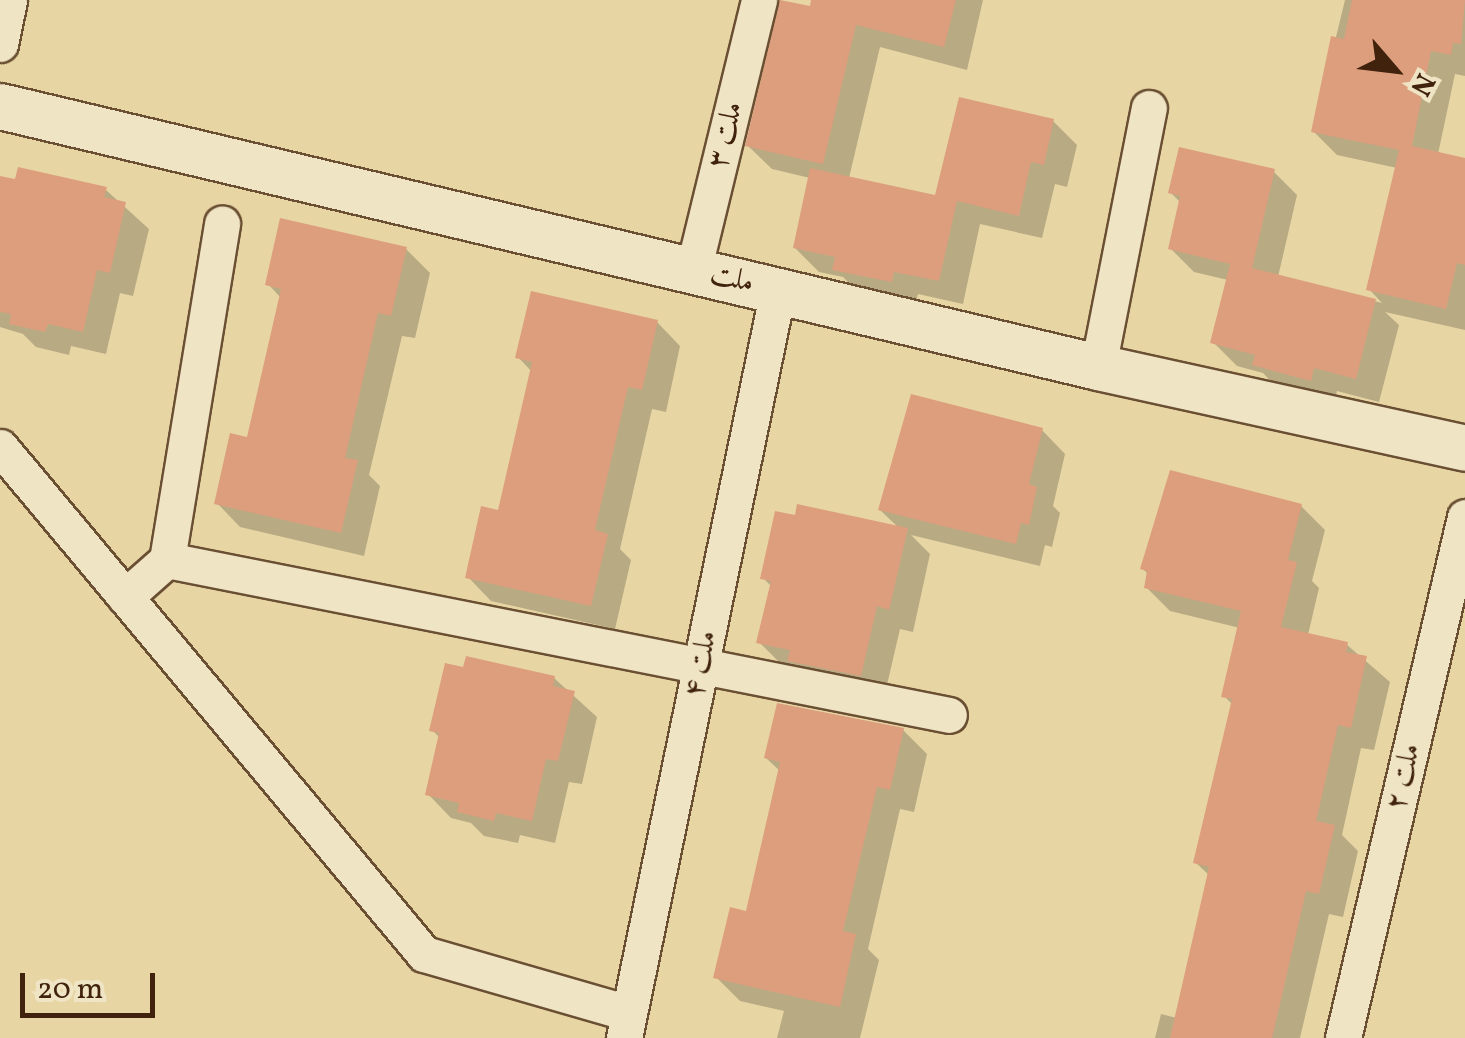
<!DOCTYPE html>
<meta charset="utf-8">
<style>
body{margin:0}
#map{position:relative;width:1465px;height:1038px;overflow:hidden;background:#e7d5a4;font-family:Vollkorn,Amiri,serif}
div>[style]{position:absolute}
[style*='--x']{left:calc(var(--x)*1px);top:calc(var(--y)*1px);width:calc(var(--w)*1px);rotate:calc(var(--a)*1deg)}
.shadow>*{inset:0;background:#0003}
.building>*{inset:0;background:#dd9e7e}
.roads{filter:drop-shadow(2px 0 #6a4f33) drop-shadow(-2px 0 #6a4f33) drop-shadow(0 2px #6a4f33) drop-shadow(0 -2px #6a4f33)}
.minor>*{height:35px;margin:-17.5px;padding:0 17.5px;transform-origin:17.5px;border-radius:17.5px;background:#efe4c4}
.tertiary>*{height:45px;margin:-22.5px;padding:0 22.5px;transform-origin:22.5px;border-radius:22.5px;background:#efe4c4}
span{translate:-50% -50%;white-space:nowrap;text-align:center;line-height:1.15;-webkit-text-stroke:8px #efe4c4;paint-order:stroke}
.street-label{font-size:30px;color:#40220d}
.north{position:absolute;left:1345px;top:20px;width:100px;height:100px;-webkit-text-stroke:8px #efe4c4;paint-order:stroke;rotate:118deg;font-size:28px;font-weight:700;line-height:40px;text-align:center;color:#40220d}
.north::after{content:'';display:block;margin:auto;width:35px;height:45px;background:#40220d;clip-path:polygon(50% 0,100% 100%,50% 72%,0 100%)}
.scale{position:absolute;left:20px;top:973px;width:135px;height:45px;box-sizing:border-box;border:5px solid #40220d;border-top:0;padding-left:12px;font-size:30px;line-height:35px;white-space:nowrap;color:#40220d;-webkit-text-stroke:8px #efe4c4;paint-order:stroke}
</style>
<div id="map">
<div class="shadow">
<div style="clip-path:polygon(853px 0,983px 0,967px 70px,880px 47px,849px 178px,937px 198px,1053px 121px,1077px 145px,1067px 187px,1055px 184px,1042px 238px,980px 224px,963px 304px,918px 294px,915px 305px,859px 293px,843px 277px,819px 272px,795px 248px,810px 178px,772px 169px,748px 146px,849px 18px)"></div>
<div style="clip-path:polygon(1345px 0,1465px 0,1465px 76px,1455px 74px,1438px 154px,1465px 161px,1465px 330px,1385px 312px,1399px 325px,1379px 402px,1337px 391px,1334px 403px,1278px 389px,1263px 373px,1237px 366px,1213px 342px,1228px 280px,1194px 272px,1170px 248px,1181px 203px,1171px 193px,1273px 171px,1297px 195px,1278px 277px,1382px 303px,1369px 289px,1397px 168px,1337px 155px,1313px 131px)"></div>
<div style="clip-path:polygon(0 178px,106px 190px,149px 229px,133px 296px,120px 293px,106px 354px,71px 346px,69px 355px,36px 347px,23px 334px,0 327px)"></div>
<div style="clip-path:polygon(406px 249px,430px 273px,415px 338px,402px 336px,369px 475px,380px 486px,364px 556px,240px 527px,217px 503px,249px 440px,281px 298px,268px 284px)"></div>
<div style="clip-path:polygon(657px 322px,680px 346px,666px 412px,652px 409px,620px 549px,631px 560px,615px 629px,491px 601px,468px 577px,499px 513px,532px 372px,518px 357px)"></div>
<div style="clip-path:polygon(1042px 430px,1065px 454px,1053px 506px,1060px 513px,1052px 547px,1045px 545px,1040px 566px,911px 535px,930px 554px,913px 632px,900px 629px,884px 698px,783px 666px,759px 642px,772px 587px,763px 578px,900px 529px,880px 510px)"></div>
<div style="clip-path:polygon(1301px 506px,1325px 530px,1312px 581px,1319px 588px,1308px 635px,1346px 644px,1390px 682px,1374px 750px,1361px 748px,1342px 835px,1358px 851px,1343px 917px,1329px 914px,1300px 1038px,1155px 1038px,1161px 1014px,1177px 1018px,1210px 876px,1195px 862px,1233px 705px,1224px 696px,1240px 628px,1170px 611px,1146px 587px,1149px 575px,1143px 569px)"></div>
<div style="clip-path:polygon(554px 678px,597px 717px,582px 784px,569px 782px,555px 843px,520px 835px,518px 843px,484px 836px,471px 823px,451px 818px,428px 794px,440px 738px,432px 730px)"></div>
<div style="clip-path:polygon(903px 730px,927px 754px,914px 812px,900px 809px,868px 949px,879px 960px,860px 1038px,777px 1038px,784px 1011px,740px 1001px,716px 977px,748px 914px,781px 772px,766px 758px)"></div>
</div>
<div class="building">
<div style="clip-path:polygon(780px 0,810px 6px,811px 0,956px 0,944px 47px,856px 25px,823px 164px,745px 146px)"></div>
<div style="clip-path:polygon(1352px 0,1465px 0,1461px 44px,1453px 43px,1451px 55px,1431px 51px,1412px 146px,1465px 158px,1465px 265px,1457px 263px,1446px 309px,1366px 290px,1399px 150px,1311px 132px,1331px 36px,1344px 39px)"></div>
<div style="clip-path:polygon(959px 97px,1054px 119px,1044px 165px,1031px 162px,1019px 216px,957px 201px,939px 281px,894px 272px,892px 282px,832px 270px,835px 257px,793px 248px,810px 168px,935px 195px)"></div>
<div style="clip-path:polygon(1179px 147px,1275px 169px,1252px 268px,1376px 299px,1356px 379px,1314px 368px,1311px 381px,1252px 365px,1255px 355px,1210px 343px,1230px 264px,1168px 249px,1180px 196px,1168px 193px)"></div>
<div style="clip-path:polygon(18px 167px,107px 187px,104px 197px,126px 202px,110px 273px,97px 270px,83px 332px,48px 324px,45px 332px,9px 324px,11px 314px,0 312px,0 176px,15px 179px)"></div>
<div style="clip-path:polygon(280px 218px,407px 247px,391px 316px,378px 313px,345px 458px,358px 460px,341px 533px,214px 504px,230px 433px,247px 437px,281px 289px,265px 285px)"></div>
<div style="clip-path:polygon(531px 291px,658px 320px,642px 390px,628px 387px,595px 530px,608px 534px,591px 606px,465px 578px,481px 506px,498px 510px,532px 362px,515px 358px)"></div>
<div style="clip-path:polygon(911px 394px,1043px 428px,1029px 484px,1037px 487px,1029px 525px,1021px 523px,1016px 544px,878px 510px)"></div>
<div style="clip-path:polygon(1170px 470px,1302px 504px,1288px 560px,1297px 562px,1281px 627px,1348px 642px,1346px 652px,1367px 656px,1351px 728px,1338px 725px,1316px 821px,1335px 825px,1319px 894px,1306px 891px,1272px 1038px,1170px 1038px,1209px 867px,1193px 863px,1232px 699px,1221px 697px,1241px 611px,1144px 588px,1147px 571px,1140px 569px)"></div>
<div style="clip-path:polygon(797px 504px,908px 528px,889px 610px,877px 606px,861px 676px,787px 661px,790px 650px,756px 643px,771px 581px,760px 579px,775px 511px,795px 515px)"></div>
<div style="clip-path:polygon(466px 656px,555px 676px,553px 686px,575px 691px,558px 761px,546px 759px,532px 821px,496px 813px,494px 821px,457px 812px,459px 803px,425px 795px,439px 733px,429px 731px,445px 663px,463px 667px)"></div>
<div style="clip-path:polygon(777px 703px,904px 728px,890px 790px,877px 787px,843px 931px,856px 934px,840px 1007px,713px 978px,730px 907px,746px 911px,780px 762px,764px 758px)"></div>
</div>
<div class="roads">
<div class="minor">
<div style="--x:0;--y:44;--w:45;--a:-78.4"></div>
<div style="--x:693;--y:271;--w:279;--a:-76.3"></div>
<div style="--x:1098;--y:367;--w:264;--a:-78.9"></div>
<div style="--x:0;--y:447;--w:661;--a:50.09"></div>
<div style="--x:424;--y:954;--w:213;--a:16.1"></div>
<div style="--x:167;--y:560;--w:341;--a:-80.7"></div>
<div style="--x:125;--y:597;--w:56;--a:-41.4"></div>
<div style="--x:167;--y:560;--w:797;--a:11.21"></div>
<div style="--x:624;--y:1038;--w:764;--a:-78.37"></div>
<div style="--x:1343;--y:1038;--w:535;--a:-76.82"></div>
</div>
<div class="tertiary">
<div style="--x:0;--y:106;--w:1129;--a:13.37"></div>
<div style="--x:1098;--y:367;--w:376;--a:12.4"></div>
</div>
</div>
<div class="street-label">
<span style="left:726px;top:135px;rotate:-76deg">ملت ۳</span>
<span style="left:732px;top:279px;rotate:13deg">ملت</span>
<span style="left:701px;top:664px;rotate:-78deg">ملت ۴</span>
<span style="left:1404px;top:777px;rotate:-77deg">ملت ۲</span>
</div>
<div class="north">N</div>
<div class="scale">20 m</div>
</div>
